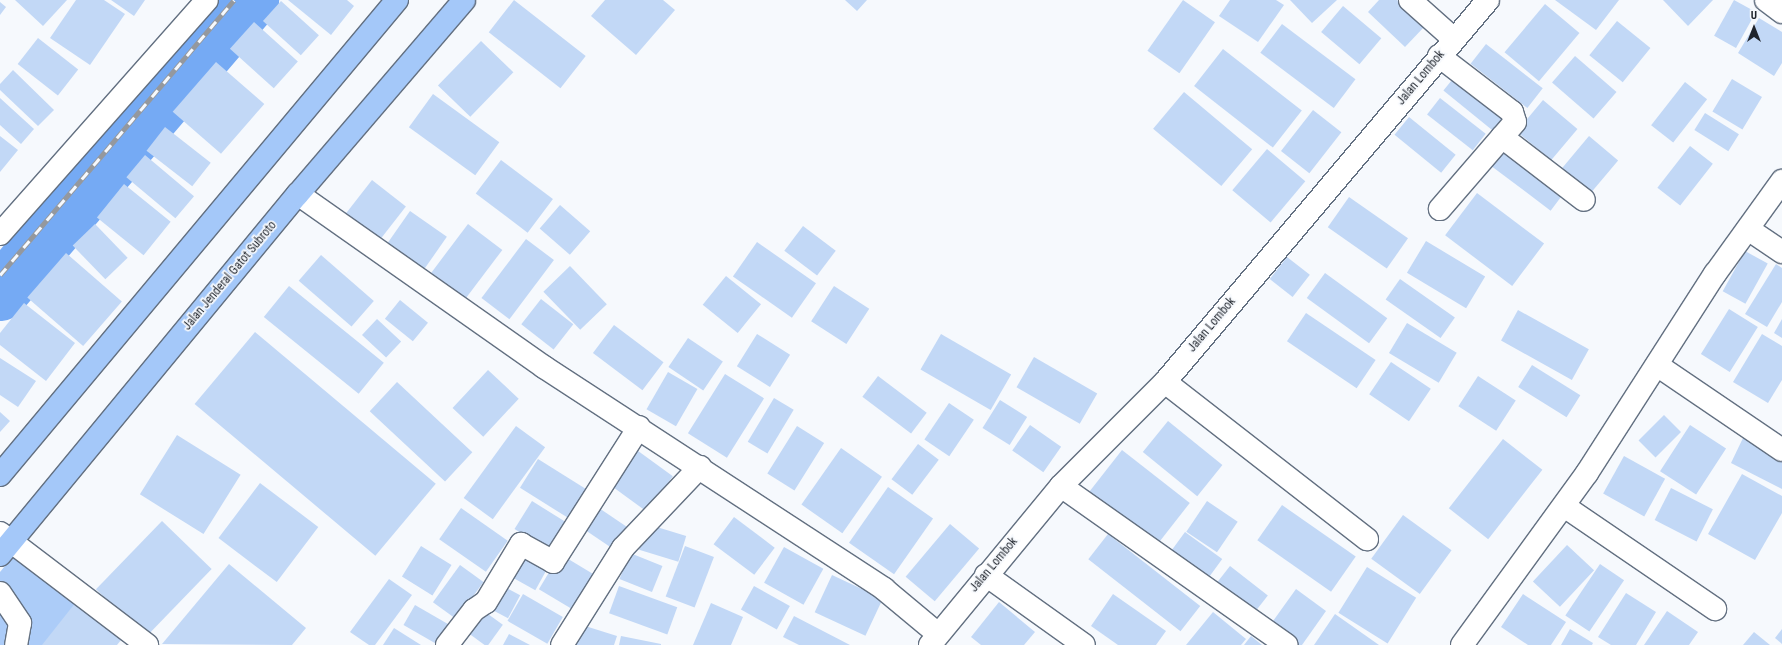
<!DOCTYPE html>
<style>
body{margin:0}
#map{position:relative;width:1782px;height:645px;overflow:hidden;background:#f6f9fd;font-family:"Roboto Condensed",sans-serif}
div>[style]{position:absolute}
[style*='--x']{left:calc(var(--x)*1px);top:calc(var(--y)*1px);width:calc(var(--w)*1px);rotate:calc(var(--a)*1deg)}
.green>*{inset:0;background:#acccf8}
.river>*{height:56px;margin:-28px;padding:0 28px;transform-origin:28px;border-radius:28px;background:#75aaf4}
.building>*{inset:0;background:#c2d8f6;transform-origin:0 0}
.roads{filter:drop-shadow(1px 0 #637081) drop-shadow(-1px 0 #637081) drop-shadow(0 1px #637081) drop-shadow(0 -1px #637081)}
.minor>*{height:22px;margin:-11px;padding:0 11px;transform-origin:11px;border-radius:11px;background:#fff}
.major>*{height:22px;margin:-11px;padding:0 11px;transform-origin:11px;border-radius:11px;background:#a4c8f9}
.rail>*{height:4.5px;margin-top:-2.25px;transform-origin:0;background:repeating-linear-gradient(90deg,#f6f9fd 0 9px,#94989e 0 18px);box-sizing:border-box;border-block:1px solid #94989e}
span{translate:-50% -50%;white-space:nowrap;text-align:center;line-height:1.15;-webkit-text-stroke:3.5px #f6f9fd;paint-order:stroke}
.street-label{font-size:12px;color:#1f242c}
.north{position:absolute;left:1734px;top:8px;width:40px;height:40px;-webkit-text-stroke:3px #f6f9fd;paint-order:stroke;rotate:0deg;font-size:11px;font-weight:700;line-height:16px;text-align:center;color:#1f242c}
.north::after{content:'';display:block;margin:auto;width:14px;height:18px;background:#1f242c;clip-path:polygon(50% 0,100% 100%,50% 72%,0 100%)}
</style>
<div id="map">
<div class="green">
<div style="clip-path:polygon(15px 554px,99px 609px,71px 645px,0 645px,0 572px)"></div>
</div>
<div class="river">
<div style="--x:0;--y:293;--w:386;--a:-49.4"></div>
</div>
<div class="building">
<div style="clip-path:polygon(15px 0,67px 0,43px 26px)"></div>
<div style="clip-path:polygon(76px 0,104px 0,125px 14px,90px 65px,50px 38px)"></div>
<div style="clip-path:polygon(111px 0,145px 0,134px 16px)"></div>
<div style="clip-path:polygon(288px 0,347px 0,354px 6px,331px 35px)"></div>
<div style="left:514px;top:0;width:91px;height:41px;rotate:38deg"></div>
<div style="clip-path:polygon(605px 0,663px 0,675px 10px,636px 55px,591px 16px)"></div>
<div style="clip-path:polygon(845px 0,867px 0,857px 11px)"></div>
<div style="left:1183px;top:0;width:39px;height:62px;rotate:35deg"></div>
<div style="clip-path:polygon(1230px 0,1276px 0,1284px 5px,1258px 42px,1219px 16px)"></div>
<div style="clip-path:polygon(1290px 0,1337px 0,1312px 23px)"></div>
<div style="clip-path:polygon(1379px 0,1397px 0,1425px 26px,1405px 47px,1368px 12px)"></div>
<div style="clip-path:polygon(1555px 0,1619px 0,1596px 30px)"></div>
<div style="clip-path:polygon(1663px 0,1713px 0,1688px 26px)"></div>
<div style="left:1734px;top:0;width:25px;height:41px;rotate:29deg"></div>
<div style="left:281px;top:1px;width:51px;height:27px;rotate:42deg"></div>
<div style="clip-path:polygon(0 2px,6px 7px,0 15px)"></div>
<div style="left:1545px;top:4px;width:45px;height:63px;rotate:40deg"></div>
<div style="left:1343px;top:6px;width:50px;height:34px;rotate:40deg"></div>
<div style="clip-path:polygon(1759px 18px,1782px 32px,1782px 63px,1774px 76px,1738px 53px)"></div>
<div style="left:1617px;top:21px;width:43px;height:44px;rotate:39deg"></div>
<div style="left:254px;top:22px;width:59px;height:36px;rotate:42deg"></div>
<div style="left:1282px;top:24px;width:92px;height:36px;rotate:37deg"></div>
<div style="left:38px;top:38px;width:51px;height:33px;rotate:38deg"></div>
<div style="left:481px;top:41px;width:45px;height:62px;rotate:44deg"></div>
<div style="left:1486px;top:44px;width:72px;height:25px;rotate:38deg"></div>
<div style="left:1223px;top:49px;width:100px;height:47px;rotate:38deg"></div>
<div style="left:1575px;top:56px;width:55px;height:35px;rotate:41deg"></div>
<div style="left:216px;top:62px;width:64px;height:66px;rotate:41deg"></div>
<div style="clip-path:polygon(13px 70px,54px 110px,38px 126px,0 90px,0 84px)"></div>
<div style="left:1456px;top:75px;width:65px;height:20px;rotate:39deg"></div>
<div style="left:1732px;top:79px;width:35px;height:38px;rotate:31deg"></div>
<div style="left:1685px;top:82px;width:28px;height:55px;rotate:38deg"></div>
<div style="left:1184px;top:92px;width:89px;height:48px;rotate:40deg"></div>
<div style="left:433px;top:94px;width:82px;height:41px;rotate:36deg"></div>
<div style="clip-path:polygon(0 98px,34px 129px,21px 144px,0 125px)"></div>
<div style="left:1440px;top:98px;width:58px;height:21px;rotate:38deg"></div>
<div style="left:1543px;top:100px;width:45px;height:41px;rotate:40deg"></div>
<div style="left:1313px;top:110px;width:36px;height:52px;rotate:38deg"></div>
<div style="left:1705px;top:113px;width:40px;height:20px;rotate:32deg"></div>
<div style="left:1409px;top:117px;width:60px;height:23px;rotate:39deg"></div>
<div style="left:165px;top:127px;width:58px;height:30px;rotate:38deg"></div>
<div style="clip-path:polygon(0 136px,18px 150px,0 172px)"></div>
<div style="left:1589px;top:136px;width:38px;height:42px;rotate:40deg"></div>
<div style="left:1690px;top:146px;width:29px;height:53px;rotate:38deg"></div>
<div style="left:1506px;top:147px;width:74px;height:24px;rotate:37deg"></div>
<div style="left:1267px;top:149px;width:50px;height:54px;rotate:40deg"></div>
<div style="left:145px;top:155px;width:64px;height:29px;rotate:40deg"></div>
<div style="left:501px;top:160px;width:65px;height:42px;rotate:37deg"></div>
<div style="left:372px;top:180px;width:43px;height:44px;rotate:38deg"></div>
<div style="left:124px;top:184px;width:60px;height:43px;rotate:39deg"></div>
<div style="left:1477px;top:193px;width:84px;height:53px;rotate:37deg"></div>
<div style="left:1349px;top:197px;width:72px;height:37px;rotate:35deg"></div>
<div style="left:560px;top:205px;width:40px;height:31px;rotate:41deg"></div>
<div style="left:410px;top:211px;width:45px;height:39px;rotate:35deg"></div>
<div style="left:95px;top:224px;width:47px;height:31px;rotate:46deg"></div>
<div style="left:468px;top:224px;width:43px;height:61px;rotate:37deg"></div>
<div style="left:803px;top:226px;width:41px;height:31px;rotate:37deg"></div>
<div style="left:526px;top:239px;width:35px;height:74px;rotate:37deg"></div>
<div style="left:1426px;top:241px;width:69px;height:37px;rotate:31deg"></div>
<div style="left:757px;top:242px;width:72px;height:42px;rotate:35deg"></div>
<div style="left:1745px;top:251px;width:26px;height:46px;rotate:29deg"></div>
<div style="left:66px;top:253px;width:74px;height:59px;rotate:41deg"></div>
<div style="left:321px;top:255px;width:70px;height:34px;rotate:41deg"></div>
<div style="left:1287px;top:257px;width:29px;height:28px;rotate:38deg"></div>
<div style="clip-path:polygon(1776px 264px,1782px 268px,1782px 302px,1767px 327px,1745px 314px)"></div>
<div style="left:570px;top:266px;width:53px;height:37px;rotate:46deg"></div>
<div style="left:1325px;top:273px;width:77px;height:31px;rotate:36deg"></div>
<div style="left:726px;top:276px;width:45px;height:37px;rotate:39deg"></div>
<div style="left:1400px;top:279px;width:67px;height:25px;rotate:35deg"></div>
<div style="left:289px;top:286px;width:122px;height:40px;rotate:39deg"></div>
<div style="left:834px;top:286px;width:42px;height:42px;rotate:33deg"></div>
<div style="left:541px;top:299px;width:41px;height:32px;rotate:38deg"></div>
<div style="left:400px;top:300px;width:36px;height:24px;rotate:39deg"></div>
<div style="clip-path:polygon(24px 303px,75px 343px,46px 381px,0 345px,0 333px)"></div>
<div style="left:1729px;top:309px;width:34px;height:53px;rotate:32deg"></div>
<div style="left:1518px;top:310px;width:81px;height:35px;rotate:29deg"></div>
<div style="left:1306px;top:313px;width:84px;height:34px;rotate:34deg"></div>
<div style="left:377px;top:319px;width:33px;height:22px;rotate:43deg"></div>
<div style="clip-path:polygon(1782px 319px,1782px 338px,1774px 333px)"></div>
<div style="left:1407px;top:323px;width:58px;height:35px;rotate:31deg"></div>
<div style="left:614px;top:325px;width:62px;height:35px;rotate:37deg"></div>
<div style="left:255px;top:332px;width:236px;height:94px;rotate:40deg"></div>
<div style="left:757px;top:334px;width:39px;height:38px;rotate:32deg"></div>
<div style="left:941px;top:334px;width:81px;height:41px;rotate:30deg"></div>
<div style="clip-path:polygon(1762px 334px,1782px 346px,1782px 380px,1768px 403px,1733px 382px)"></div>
<div style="left:688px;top:338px;width:42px;height:35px;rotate:34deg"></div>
<div style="left:1034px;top:357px;width:73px;height:35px;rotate:30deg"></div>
<div style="clip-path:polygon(0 358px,36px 381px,18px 407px,0 395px)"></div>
<div style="left:1391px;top:362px;width:48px;height:39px;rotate:34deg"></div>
<div style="left:1532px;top:365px;width:57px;height:26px;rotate:32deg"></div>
<div style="left:488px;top:370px;width:42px;height:52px;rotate:43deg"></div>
<div style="left:668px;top:372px;width:34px;height:43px;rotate:30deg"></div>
<div style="left:725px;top:374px;width:46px;height:70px;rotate:32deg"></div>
<div style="left:878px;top:376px;width:61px;height:26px;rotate:37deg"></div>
<div style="left:1478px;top:376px;width:45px;height:36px;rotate:33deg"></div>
<div style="left:397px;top:382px;width:103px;height:40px;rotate:43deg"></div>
<div style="left:774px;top:398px;width:23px;height:51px;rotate:31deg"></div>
<div style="left:1000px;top:400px;width:32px;height:33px;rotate:32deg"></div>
<div style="left:949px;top:403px;width:30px;height:44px;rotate:34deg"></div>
<div style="clip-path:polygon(0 412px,10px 421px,0 432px)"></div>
<div style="left:1664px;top:415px;width:24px;height:36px;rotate:45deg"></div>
<div style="left:1168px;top:421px;width:70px;height:40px;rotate:39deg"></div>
<div style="left:1030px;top:425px;width:38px;height:31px;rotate:35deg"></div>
<div style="left:1690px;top:425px;width:43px;height:55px;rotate:33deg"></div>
<div style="left:516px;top:426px;width:36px;height:89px;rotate:36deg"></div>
<div style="left:797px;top:426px;width:32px;height:56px;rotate:32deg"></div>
<div style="left:177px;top:435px;width:75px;height:70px;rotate:32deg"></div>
<div style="clip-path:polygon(1743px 438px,1782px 458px,1782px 489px,1731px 463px)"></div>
<div style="left:1503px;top:439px;width:50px;height:88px;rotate:38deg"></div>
<div style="left:918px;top:444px;width:26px;height:44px;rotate:37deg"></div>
<div style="left:634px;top:448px;width:48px;height:44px;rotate:36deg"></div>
<div style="left:841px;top:448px;width:50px;height:69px;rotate:35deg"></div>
<div style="left:1122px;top:450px;width:86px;height:55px;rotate:38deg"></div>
<div style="left:1624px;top:456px;width:47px;height:43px;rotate:29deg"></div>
<div style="left:538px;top:459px;width:57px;height:34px;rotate:32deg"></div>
<div style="clip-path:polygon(1742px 474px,1782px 496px,1782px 513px,1755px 560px,1708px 534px)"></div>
<div style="left:260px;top:483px;width:73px;height:69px;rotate:37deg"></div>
<div style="left:888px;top:487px;width:55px;height:68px;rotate:35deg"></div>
<div style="left:1671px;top:488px;width:47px;height:36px;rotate:27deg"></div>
<div style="left:532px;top:501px;width:44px;height:33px;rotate:32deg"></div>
<div style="left:1207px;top:501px;width:37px;height:37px;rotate:34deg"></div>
<div style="left:1282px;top:505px;width:90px;height:43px;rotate:35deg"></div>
<div style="left:596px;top:506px;width:37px;height:26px;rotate:34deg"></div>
<div style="left:461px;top:508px;width:57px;height:38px;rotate:35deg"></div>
<div style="left:1403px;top:515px;width:60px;height:54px;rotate:36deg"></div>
<div style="left:734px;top:517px;width:51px;height:34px;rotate:37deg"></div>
<div style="left:162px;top:521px;width:69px;height:95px;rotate:44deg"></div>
<div style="left:647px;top:524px;width:41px;height:27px;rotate:17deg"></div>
<div style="left:950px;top:524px;width:38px;height:69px;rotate:40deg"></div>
<div style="left:1185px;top:532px;width:46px;height:31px;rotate:36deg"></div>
<div style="left:1108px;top:534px;width:117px;height:32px;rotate:38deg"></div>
<div style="left:1567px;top:545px;width:37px;height:50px;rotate:43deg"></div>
<div style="left:421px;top:546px;width:36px;height:36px;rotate:32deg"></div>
<div style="left:685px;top:546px;width:31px;height:54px;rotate:21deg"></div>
<div style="left:784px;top:547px;width:45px;height:41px;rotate:29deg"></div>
<div style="left:521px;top:548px;width:33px;height:30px;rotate:29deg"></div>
<div style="left:630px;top:553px;width:35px;height:28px;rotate:22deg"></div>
<div style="left:560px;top:554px;width:42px;height:41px;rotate:31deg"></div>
<div style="clip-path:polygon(229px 564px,306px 628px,292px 645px,162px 644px)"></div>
<div style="left:1600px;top:564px;width:29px;height:62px;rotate:34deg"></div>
<div style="left:460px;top:565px;width:29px;height:46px;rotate:36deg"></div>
<div style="left:1230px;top:566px;width:48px;height:28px;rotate:38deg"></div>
<div style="left:1367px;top:567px;width:58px;height:54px;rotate:32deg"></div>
<div style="left:832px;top:575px;width:56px;height:41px;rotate:25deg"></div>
<div style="clip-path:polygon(389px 579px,412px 595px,375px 645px,369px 645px,350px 632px)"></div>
<div style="left:499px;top:584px;width:24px;height:26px;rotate:28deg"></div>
<div style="left:619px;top:586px;width:62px;height:29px;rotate:20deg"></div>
<div style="left:754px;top:586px;width:41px;height:27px;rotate:29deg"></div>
<div style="clip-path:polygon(1296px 589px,1326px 611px,1302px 645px,1291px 645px,1268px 628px)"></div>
<div style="clip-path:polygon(1626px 593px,1656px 612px,1636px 645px,1611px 645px,1598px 637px)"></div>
<div style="left:523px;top:594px;width:46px;height:31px;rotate:30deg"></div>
<div style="clip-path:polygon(1113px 594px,1166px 631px,1156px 645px,1118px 645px,1091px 626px)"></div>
<div style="clip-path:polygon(1523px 594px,1566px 622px,1551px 645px,1528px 645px,1501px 627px)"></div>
<div style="clip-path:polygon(80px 597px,126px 634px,117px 645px,42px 645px)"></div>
<div style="clip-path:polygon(999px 602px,1035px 632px,1024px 645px,981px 645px,971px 637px)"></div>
<div style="clip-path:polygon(711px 603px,743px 617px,731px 645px,693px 645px)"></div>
<div style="left:415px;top:605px;width:44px;height:23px;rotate:30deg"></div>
<div style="left:481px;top:609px;width:27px;height:27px;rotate:36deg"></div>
<div style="clip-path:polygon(1667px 611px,1698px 632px,1689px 645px,1644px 645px)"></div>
<div style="clip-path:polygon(1213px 612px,1246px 639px,1241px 645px,1186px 645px)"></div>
<div style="clip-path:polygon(1335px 614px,1379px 645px,1314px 645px)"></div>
<div style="clip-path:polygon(794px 616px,850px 645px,799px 645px,783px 637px)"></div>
<div style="clip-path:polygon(582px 625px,617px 636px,614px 645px,576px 645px)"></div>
<div style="clip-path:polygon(394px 628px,421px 645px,383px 645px)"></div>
<div style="clip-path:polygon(1570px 629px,1593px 643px,1592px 645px,1561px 645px)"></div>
<div style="clip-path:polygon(1782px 629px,1782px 644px,1775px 638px)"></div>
<div style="clip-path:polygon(1754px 632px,1770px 645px,1743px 645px)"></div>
<div style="clip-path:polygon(509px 634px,530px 645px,503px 645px)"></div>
<div style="clip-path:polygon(621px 636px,661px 644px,661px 645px,619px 645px)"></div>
<div style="clip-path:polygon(1251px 636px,1262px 645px,1244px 645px)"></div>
</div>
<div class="roads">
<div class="minor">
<div style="--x:1410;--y:0;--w:59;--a:41.6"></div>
<div style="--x:1766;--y:0;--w:20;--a:37"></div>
<div style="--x:1439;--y:56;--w:92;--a:37.5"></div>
<div style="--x:1512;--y:112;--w:10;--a:73"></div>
<div style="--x:1515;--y:122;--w:115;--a:130.8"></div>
<div style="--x:1502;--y:137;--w:103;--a:37.5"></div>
<div style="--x:298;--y:194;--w:301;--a:35.1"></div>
<div style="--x:544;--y:367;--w:406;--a:33.1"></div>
<div style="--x:884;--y:589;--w:70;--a:39.8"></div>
<div style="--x:1748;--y:229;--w:41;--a:34.1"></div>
<div style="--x:0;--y:234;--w:312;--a:-48.5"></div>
<div style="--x:1657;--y:365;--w:151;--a:34.2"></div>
<div style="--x:1165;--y:382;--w:256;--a:37.9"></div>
<div style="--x:1061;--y:486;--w:276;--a:35.2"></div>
<div style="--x:1564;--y:506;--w:183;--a:34.3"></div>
<div style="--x:0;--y:533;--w:185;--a:37.3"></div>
<div style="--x:986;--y:575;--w:120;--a:35.5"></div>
<div style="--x:0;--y:593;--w:36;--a:56"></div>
<div style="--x:20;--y:623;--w:22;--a:100"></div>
<div style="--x:447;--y:645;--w:44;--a:-52.4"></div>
<div style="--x:474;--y:610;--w:14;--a:-34"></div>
<div style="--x:486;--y:602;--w:68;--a:-58.9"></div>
<div style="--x:521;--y:544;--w:37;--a:29"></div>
<div style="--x:553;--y:562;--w:160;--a:-57.5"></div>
<div style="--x:562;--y:645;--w:115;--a:-57.8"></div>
<div style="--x:623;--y:548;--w:112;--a:-46.5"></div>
<div style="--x:930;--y:645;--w:206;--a:-50.5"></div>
<div style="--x:1061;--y:486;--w:147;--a:-45"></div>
<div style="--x:1165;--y:382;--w:500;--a:-49.78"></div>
<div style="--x:1462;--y:645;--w:213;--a:-54"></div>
<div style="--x:1587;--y:473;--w:237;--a:-57.3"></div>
<div style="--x:1715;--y:274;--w:115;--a:-54.2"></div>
</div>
<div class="major">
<div style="--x:0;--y:475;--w:619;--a:-50.11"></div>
<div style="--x:0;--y:555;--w:468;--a:-50.5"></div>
<div style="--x:298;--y:194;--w:255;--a:-49.4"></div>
</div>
</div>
<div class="rail">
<div style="--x:0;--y:275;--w:361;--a:-49.6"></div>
</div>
<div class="street-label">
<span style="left:1421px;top:78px;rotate:-50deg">Jalan Lombok</span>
<span style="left:230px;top:276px;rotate:-50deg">Jalan Jenderal Gatot Subroto</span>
<span style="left:1212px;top:325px;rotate:-50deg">Jalan Lombok</span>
<span style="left:994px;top:565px;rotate:-50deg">Jalan Lombok</span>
</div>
<div class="north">U</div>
</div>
